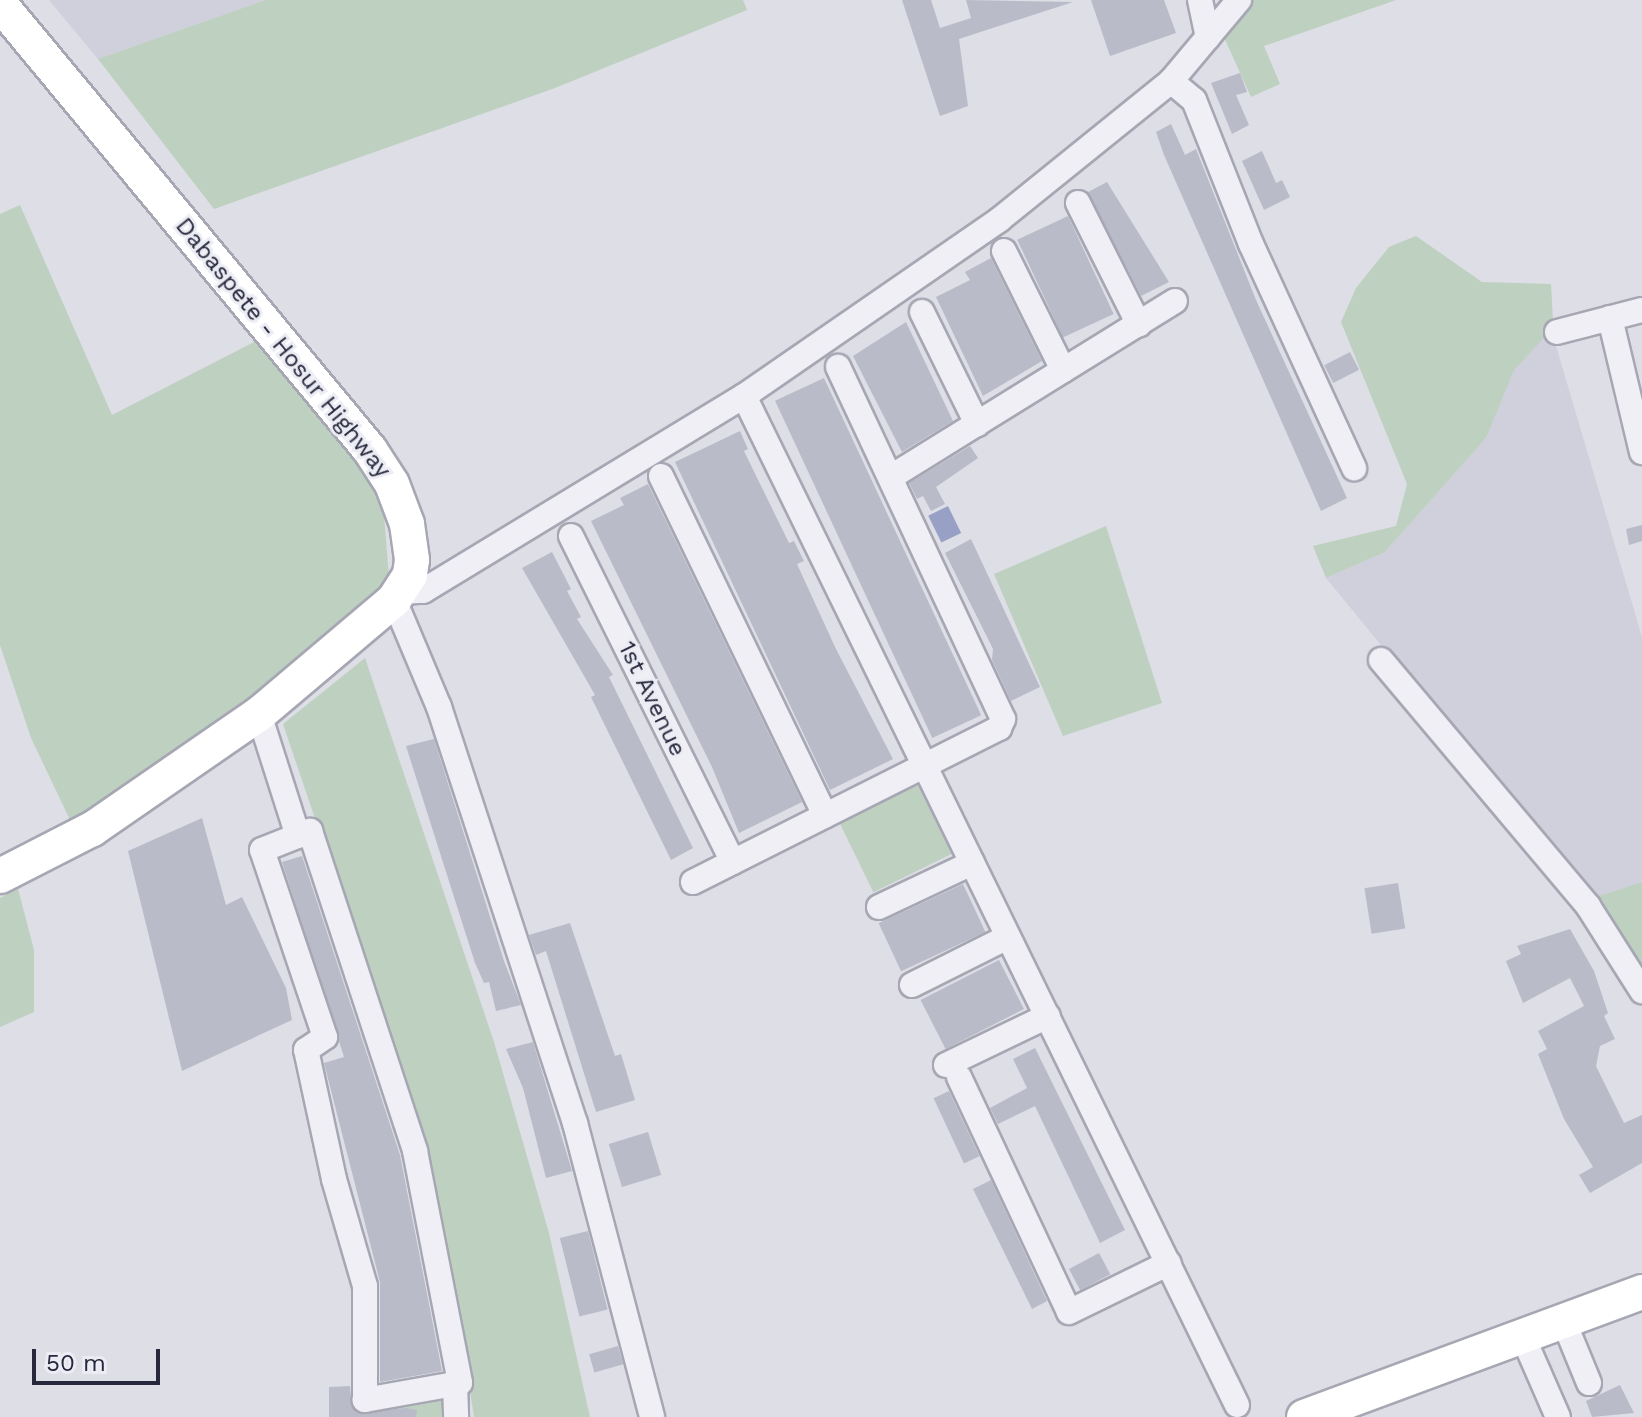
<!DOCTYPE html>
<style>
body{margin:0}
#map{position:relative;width:1642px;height:1417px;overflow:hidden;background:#dddee6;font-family:"Work Sans",sans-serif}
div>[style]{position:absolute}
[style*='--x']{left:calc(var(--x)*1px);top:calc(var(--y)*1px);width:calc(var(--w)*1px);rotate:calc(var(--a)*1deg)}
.built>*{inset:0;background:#cfd0db}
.green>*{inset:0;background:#bed0bf;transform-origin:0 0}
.water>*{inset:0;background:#98a1c5;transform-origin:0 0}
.building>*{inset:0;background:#babbc8;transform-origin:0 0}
.roads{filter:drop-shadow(2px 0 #a6a7b3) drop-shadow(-2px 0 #a6a7b3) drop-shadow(0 2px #a6a7b3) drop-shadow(0 -2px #a6a7b3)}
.minor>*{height:24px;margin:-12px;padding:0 12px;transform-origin:12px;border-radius:12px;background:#efeff5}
.highway>*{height:34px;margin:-17px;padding:0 17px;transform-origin:17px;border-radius:17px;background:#fff}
span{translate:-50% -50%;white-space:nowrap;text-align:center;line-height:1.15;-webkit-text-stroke:6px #ecedf4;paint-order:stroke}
.street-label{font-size:24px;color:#27283c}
.scale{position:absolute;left:32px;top:1349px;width:128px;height:36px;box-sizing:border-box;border:4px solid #27283c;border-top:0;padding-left:10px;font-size:24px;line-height:28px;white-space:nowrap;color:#27283c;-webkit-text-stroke:6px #ecedf4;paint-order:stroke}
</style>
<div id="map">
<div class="built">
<div style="clip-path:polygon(49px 0,265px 0,98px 59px)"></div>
<div style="clip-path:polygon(1543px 339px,1554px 339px,1642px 637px,1642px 882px,1589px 899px,1326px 578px,1385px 552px,1486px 438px,1513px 370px)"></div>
</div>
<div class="green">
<div style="clip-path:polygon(265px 0,743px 0,747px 10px,555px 88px,214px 209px,98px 59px)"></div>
<div style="clip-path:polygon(1251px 0,1396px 0,1264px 46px,1280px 84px,1251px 97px,1223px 35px)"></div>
<div style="clip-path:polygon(20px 205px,112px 415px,258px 340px,382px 490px,390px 590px,236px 718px,72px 824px,31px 738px,0 645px,0 214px)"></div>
<div style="clip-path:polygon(1416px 236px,1482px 282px,1551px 284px,1554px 339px,1543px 339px,1514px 370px,1486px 438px,1385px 552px,1326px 578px,1313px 546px,1396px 526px,1407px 484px,1341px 322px,1356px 288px,1389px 247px)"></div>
<div style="clip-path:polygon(1106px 526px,1162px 703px,1063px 736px,994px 574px)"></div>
<div style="clip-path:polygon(365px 658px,494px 1042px,549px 1233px,590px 1417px,474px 1417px,462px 1339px,371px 984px,283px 724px)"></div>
<div style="left:917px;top:783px;width:79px;height:87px;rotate:64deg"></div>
<div style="clip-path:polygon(1642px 882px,1642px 972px,1589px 899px)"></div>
<div style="clip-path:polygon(18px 889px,34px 950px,34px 1012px,0 1027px,0 898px)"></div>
<div style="clip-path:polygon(446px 1400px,448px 1417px,346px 1417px,355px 1410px,374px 1413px)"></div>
</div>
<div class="water">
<div style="left:948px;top:506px;width:30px;height:22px;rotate:64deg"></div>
</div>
<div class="building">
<div style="clip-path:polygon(902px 0,931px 0,940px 28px,971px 18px,966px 0,1073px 2px,959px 39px,968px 106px,940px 116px)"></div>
<div style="clip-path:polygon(1091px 0,1164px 0,1176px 33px,1110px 56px)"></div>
<div style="clip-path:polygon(1240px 73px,1247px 92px,1236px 95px,1249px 125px,1232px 134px,1211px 83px)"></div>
<div style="clip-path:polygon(1171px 124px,1185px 155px,1196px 149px,1256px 300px,1347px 498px,1321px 511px,1164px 155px,1156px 132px)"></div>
<div style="clip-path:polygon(1262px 151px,1276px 183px,1282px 180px,1290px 197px,1264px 210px,1242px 161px)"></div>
<div style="clip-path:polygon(1107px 182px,1169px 282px,1141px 296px,1088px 192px)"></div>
<div style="left:1068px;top:216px;width:108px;height:56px;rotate:65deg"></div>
<div style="clip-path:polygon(991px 258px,1042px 361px,983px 396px,936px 297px,970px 280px,965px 272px)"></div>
<div style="clip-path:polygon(906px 322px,953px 421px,902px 452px,853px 356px)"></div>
<div style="left:1350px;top:352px;width:20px;height:29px;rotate:63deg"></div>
<div style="left:824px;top:378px;width:372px;height:54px;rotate:65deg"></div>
<div style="clip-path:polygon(740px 431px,748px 449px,744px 451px,789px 543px,794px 541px,804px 561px,797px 564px,836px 649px,893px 759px,830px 790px,675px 462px)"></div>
<div style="clip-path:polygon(970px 446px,978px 458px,936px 487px,945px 504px,931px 511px,923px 496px,917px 499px,909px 483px)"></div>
<div style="clip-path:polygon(648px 484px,802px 802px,739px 833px,712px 767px,591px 521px,624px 505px,620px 498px)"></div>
<div style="clip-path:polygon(1642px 525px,1642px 541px,1629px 545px,1626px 529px)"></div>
<div style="clip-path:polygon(971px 539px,1040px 687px,1011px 701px,992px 660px,993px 649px,945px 553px)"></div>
<div style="clip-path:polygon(552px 552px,571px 589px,567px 591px,581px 617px,577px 619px,613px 675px,609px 677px,693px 848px,671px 860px,591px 697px,595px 695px,522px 568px)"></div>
<div style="clip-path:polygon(434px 739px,504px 961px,521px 1005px,496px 1011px,489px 982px,484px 983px,475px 963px,406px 746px)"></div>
<div style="clip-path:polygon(202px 818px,226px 905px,242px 897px,286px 988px,292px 1020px,182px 1071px,128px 851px)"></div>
<div style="clip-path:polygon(302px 856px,400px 1155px,442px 1371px,380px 1382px,380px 1282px,324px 1063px,344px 1057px,282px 862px)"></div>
<div style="left:1398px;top:883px;width:46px;height:34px;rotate:81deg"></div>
<div style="left:963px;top:884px;width:53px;height:93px;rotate:65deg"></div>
<div style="clip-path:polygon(570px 923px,615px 1056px,621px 1054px,635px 1100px,596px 1112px,546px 951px,536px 955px,529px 935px)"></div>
<div style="clip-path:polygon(1570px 929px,1594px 971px,1608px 1013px,1604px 1016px,1615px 1039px,1600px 1046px,1596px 1066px,1624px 1123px,1642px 1115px,1642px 1163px,1590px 1193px,1579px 1175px,1593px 1167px,1564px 1119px,1538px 1054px,1547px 1049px,1538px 1031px,1584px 1006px,1570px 978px,1523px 1003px,1506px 961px,1521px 954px,1517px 946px)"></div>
<div style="left:999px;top:960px;width:55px;height:88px;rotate:63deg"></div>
<div style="clip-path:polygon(533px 1042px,572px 1171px,546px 1178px,523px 1088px,506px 1049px)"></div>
<div style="clip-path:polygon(1035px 1048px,1125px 1230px,1100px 1243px,1035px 1106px,998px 1124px,990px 1108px,1027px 1088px,1013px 1059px)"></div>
<div style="left:949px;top:1091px;width:72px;height:17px;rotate:65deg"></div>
<div style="left:648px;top:1132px;width:45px;height:41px;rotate:73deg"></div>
<div style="clip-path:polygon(991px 1180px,1047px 1301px,1032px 1309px,973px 1189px)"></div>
<div style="left:588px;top:1231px;width:81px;height:29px;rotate:76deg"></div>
<div style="left:1099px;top:1253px;width:24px;height:34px;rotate:62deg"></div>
<div style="left:618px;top:1346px;width:19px;height:30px;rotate:74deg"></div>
<div style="clip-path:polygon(1620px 1385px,1634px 1413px,1592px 1417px,1586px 1401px)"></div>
<div style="clip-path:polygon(350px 1386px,352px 1407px,358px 1413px,406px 1408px,417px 1410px,416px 1417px,329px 1417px,329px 1387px)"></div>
</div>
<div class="roads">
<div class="minor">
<div style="--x:1200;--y:0;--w:38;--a:78"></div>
<div style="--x:1171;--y:81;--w:30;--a:40"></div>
<div style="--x:1194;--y:100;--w:155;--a:68.4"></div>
<div style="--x:1251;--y:244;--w:247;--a:65.3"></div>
<div style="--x:1078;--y:203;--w:136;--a:63.4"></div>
<div style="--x:1004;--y:251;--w:133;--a:63.6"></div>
<div style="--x:922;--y:312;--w:125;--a:63.8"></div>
<div style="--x:1610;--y:318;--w:138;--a:76.6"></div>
<div style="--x:1557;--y:332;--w:88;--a:-14.5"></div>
<div style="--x:744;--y:396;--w:1123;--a:63.96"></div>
<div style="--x:661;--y:476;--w:377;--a:64.2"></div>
<div style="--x:891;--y:477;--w:334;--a:-31.8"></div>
<div style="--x:571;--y:536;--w:364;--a:63.6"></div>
<div style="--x:401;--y:592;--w:22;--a:-3"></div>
<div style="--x:423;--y:591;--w:376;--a:-31.3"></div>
<div style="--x:744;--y:396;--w:310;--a:-34.6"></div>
<div style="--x:999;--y:220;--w:221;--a:-38.9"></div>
<div style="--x:1171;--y:81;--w:106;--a:-50"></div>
<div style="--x:394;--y:600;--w:116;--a:67.2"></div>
<div style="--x:439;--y:707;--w:438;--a:71.9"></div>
<div style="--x:575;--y:1123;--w:304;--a:75.3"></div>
<div style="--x:1381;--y:660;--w:322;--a:49.9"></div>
<div style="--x:1588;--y:906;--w:101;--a:57.6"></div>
<div style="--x:259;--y:714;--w:128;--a:72.3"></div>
<div style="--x:310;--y:831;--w:337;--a:71.8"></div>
<div style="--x:415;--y:1151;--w:236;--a:79"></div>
<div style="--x:460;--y:1383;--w:97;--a:169.9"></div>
<div style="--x:365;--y:1400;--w:114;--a:-90"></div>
<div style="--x:365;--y:1286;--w:111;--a:-106.2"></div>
<div style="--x:334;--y:1179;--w:132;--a:-102.2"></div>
<div style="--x:306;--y:1050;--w:23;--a:-34"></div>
<div style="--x:325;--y:1037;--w:197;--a:-108.6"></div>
<div style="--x:262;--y:850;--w:52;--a:-21.6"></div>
<div style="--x:693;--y:882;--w:343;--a:-26.7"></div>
<div style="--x:999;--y:728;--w:10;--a:-66"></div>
<div style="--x:1003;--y:719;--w:389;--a:-115.1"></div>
<div style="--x:879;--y:907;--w:103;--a:-25.3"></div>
<div style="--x:912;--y:985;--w:107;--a:-26.6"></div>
<div style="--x:946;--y:1065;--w:113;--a:-25.7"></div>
<div style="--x:959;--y:1077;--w:259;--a:64.9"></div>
<div style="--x:1069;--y:1312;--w:111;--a:-26.1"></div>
<div style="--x:1564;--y:1322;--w:66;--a:67.7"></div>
<div style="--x:1523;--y:1337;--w:87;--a:66.4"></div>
<div style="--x:455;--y:1384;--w:33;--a:88"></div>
</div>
<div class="highway">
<div style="--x:0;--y:4;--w:579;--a:50.32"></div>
<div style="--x:370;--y:450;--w:40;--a:57.1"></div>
<div style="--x:392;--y:484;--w:43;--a:69.4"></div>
<div style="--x:407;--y:524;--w:36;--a:82"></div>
<div style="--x:412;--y:560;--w:15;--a:98"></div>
<div style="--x:410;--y:575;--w:30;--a:123"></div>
<div style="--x:394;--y:600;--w:177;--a:139.8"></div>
<div style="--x:259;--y:714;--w:203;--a:145.4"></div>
<div style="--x:92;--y:829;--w:103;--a:152.9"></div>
<div style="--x:1304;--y:1417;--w:360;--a:-20.3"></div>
</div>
</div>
<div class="street-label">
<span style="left:283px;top:348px;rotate:51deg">Dabaspete - Hosur Highway</span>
<span style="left:652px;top:699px;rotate:64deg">1st Avenue</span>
</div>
<div class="scale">50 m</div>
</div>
